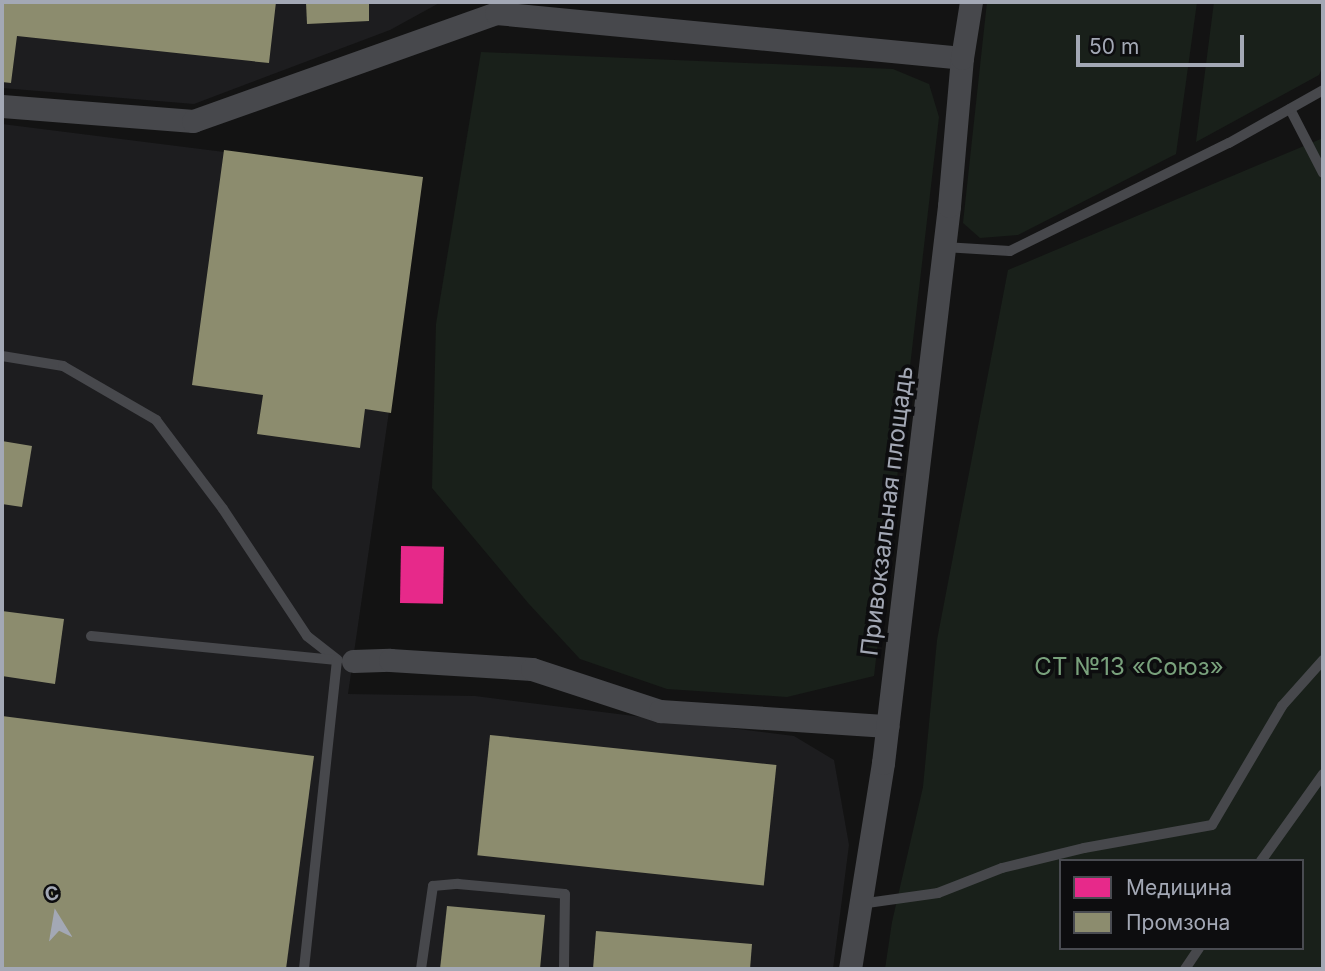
<!DOCTYPE html>
<meta charset="utf-8">
<style>
body{margin:0}
#map{position:relative;width:1325px;height:971px;overflow:hidden;background:#131313;font-family:Inter,sans-serif}
div>[style]{position:absolute}
[style*='--x']{left:calc(var(--x)*1px);top:calc(var(--y)*1px);width:calc(var(--w)*1px);rotate:calc(var(--a)*1deg)}
.built>*{inset:0;background:#1d1d1f}
.green>*{inset:0;background:#19201a}
.health>*{inset:0;background:#e7298a;transform-origin:0 0}
.industry>*{inset:0;background:#8c8c6e;transform-origin:0 0}
.service>*{height:10px;margin:-5px;padding:0 5px;transform-origin:5px;border-radius:5px;background:#47484c}
.minor>*{height:23px;margin:-11.5px;padding:0 11.5px;transform-origin:11.5px;border-radius:11.5px;background:#47484c}
span{translate:-50% -50%;white-space:nowrap;text-align:center;line-height:1.15;-webkit-text-stroke:7px #0d0d0f;paint-order:stroke}
.street-label{font-size:24px;color:#a3a8b5}
.park-label{font-size:24px;color:#79a17c}
.frame{position:absolute;inset:0;border:4px solid #a3a8b5;pointer-events:none}
.legend{position:absolute;left:1059px;top:859px;width:245px;height:91px;box-sizing:border-box;background:#0d0d0f;border:2px solid #494b51;margin:0;padding:9px 12px;list-style:none;font-size:21px;color:#a3a8b5}
.legend li{display:flex;align-items:center;gap:14px;height:35px}
.legend b{width:35px;border:2px solid #494b51}
.north{position:absolute;left:21px;top:880px;width:70px;height:70px;-webkit-text-stroke:5px #0d0d0f;paint-order:stroke;rotate:349deg;font-size:19px;font-weight:700;line-height:28px;text-align:center;color:#a3a8b5}
.north::after{content:'';display:block;margin:auto;width:24px;height:32px;background:#a3a8b5;clip-path:polygon(50% 0,100% 100%,50% 72%,0 100%)}
.scale{position:absolute;left:1076px;top:35px;width:168px;height:32px;box-sizing:border-box;border:4px solid #a3a8b5;border-top:0;padding-left:9px;font-size:21px;line-height:24px;white-space:nowrap;color:#a3a8b5;-webkit-text-stroke:5px #0d0d0f;paint-order:stroke}
</style>
<div id="map">
<div class="built">
<div style="clip-path:polygon(2px 2px,441px 2px,390px 30px,194px 104px,2px 88px)"></div>
<div style="clip-path:polygon(2px 124px,423px 177px,348px 694px,475px 696px,794px 736px,834px 760px,849px 845px,833px 969px,2px 969px)"></div>
</div>
<div class="green">
<div style="clip-path:polygon(987px 2px,1197px 2px,1176px 154px,1018px 235px,980px 238px,963px 223px)"></div>
<div style="clip-path:polygon(1214px 2px,1323px 2px,1323px 66px,1319px 75px,1196px 142px)"></div>
<div style="clip-path:polygon(481px 52px,893px 69px,929px 84px,939px 117px,874px 676px,787px 697px,667px 689px,580px 659px,529px 604px,432px 488px,436px 324px)"></div>
<div style="clip-path:polygon(evenodd,1323px 138px,1323px 969px,885px 969px,892px 922px,923px 787px,937px 640px,1008px 270px,1323px 138px,1061px 861px,1302px 861px,1302px 948px,1061px 948px,1061px 861px)"></div>
</div>
<div class="health">
<div style="left:401px;top:546px;width:43px;height:57px;rotate:1deg"></div>
</div>
<div class="industry">
<div style="clip-path:polygon(2px 2px,276px 2px,269px 63px,17px 36px,11px 83px,2px 82px)"></div>
<div style="clip-path:polygon(306px 2px,369px 2px,369px 21px,307px 24px)"></div>
<div style="clip-path:polygon(224px 150px,423px 177px,391px 413px,365px 409px,360px 448px,257px 434px,263px 395px,192px 385px)"></div>
<div style="clip-path:polygon(2px 441px,32px 446px,22px 507px,2px 504px)"></div>
<div style="clip-path:polygon(2px 611px,64px 619px,55px 684px,2px 676px)"></div>
<div style="clip-path:polygon(2px 716px,314px 756px,286px 969px,2px 969px)"></div>
<div style="left:490px;top:735px;width:288px;height:121px;rotate:6deg"></div>
<div style="clip-path:polygon(447px 906px,545px 915px,540px 969px,440px 969px)"></div>
<div style="clip-path:polygon(596px 931px,752px 944px,750px 969px,593px 969px)"></div>
</div>
<div class="service">
<div style="--x:1290;--y:109;--w:72;--a:62.7"></div>
<div style="--x:944;--y:247;--w:66;--a:3.5"></div>
<div style="--x:1010;--y:251;--w:244;--a:-26.3"></div>
<div style="--x:1229;--y:143;--w:108;--a:-29.4"></div>
<div style="--x:2;--y:356;--w:62;--a:9.3"></div>
<div style="--x:63;--y:366;--w:108;--a:30.1"></div>
<div style="--x:156;--y:420;--w:111;--a:53"></div>
<div style="--x:223;--y:509;--w:152;--a:56.5"></div>
<div style="--x:307;--y:636;--w:39;--a:38"></div>
<div style="--x:91;--y:636;--w:247;--a:5.6"></div>
<div style="--x:337;--y:660;--w:311;--a:96.1"></div>
<div style="--x:1261;--y:861;--w:107;--a:-54.5"></div>
<div style="--x:860;--y:904;--w:79;--a:-8"></div>
<div style="--x:938;--y:893;--w:69;--a:-21.3"></div>
<div style="--x:1002;--y:868;--w:84;--a:-13.7"></div>
<div style="--x:1084;--y:848;--w:130;--a:-10.2"></div>
<div style="--x:1212;--y:825;--w:138;--a:-59.5"></div>
<div style="--x:1282;--y:706;--w:62;--a:-48.3"></div>
<div style="--x:421;--y:969;--w:84;--a:-81.8"></div>
<div style="--x:433;--y:886;--w:25;--a:-5"></div>
<div style="--x:458;--y:884;--w:107;--a:5.3"></div>
<div style="--x:565;--y:894;--w:75;--a:90.8"></div>
<div style="--x:1185;--y:969;--w:25;--a:-56"></div>
</div>
<div class="minor">
<div style="--x:2;--y:106;--w:192;--a:4.5"></div>
<div style="--x:193;--y:121;--w:322;--a:-19.6"></div>
<div style="--x:496;--y:13;--w:468;--a:5.5"></div>
<div style="--x:353;--y:661;--w:37;--a:-2"></div>
<div style="--x:390;--y:660;--w:142;--a:3.6"></div>
<div style="--x:532;--y:669;--w:135;--a:18.2"></div>
<div style="--x:660;--y:711;--w:228;--a:3.8"></div>
<div style="--x:850;--y:969;--w:209;--a:-80.9"></div>
<div style="--x:883;--y:763;--w:561;--a:-83.24"></div>
<div style="--x:949;--y:206;--w:149;--a:-85"></div>
<div style="--x:962;--y:58;--w:57;--a:-80.9"></div>
</div>
<div class="street-label">
<span style="left:887px;top:511px;rotate:-83deg">Привокзальная площадь</span>
</div>
<div class="park-label">
<span style="left:1129px;top:667px">СТ №13 «Союз»</span>
</div>
<div class="frame"></div>
<ul class="legend">
<li><b style="height:19px;background:#e7298a"></b>Медицина</li>
<li><b style="height:19px;background:#8c8c6e"></b>Промзона</li>
</ul>
<div class="north">С</div>
<div class="scale">50 m</div>
</div>
